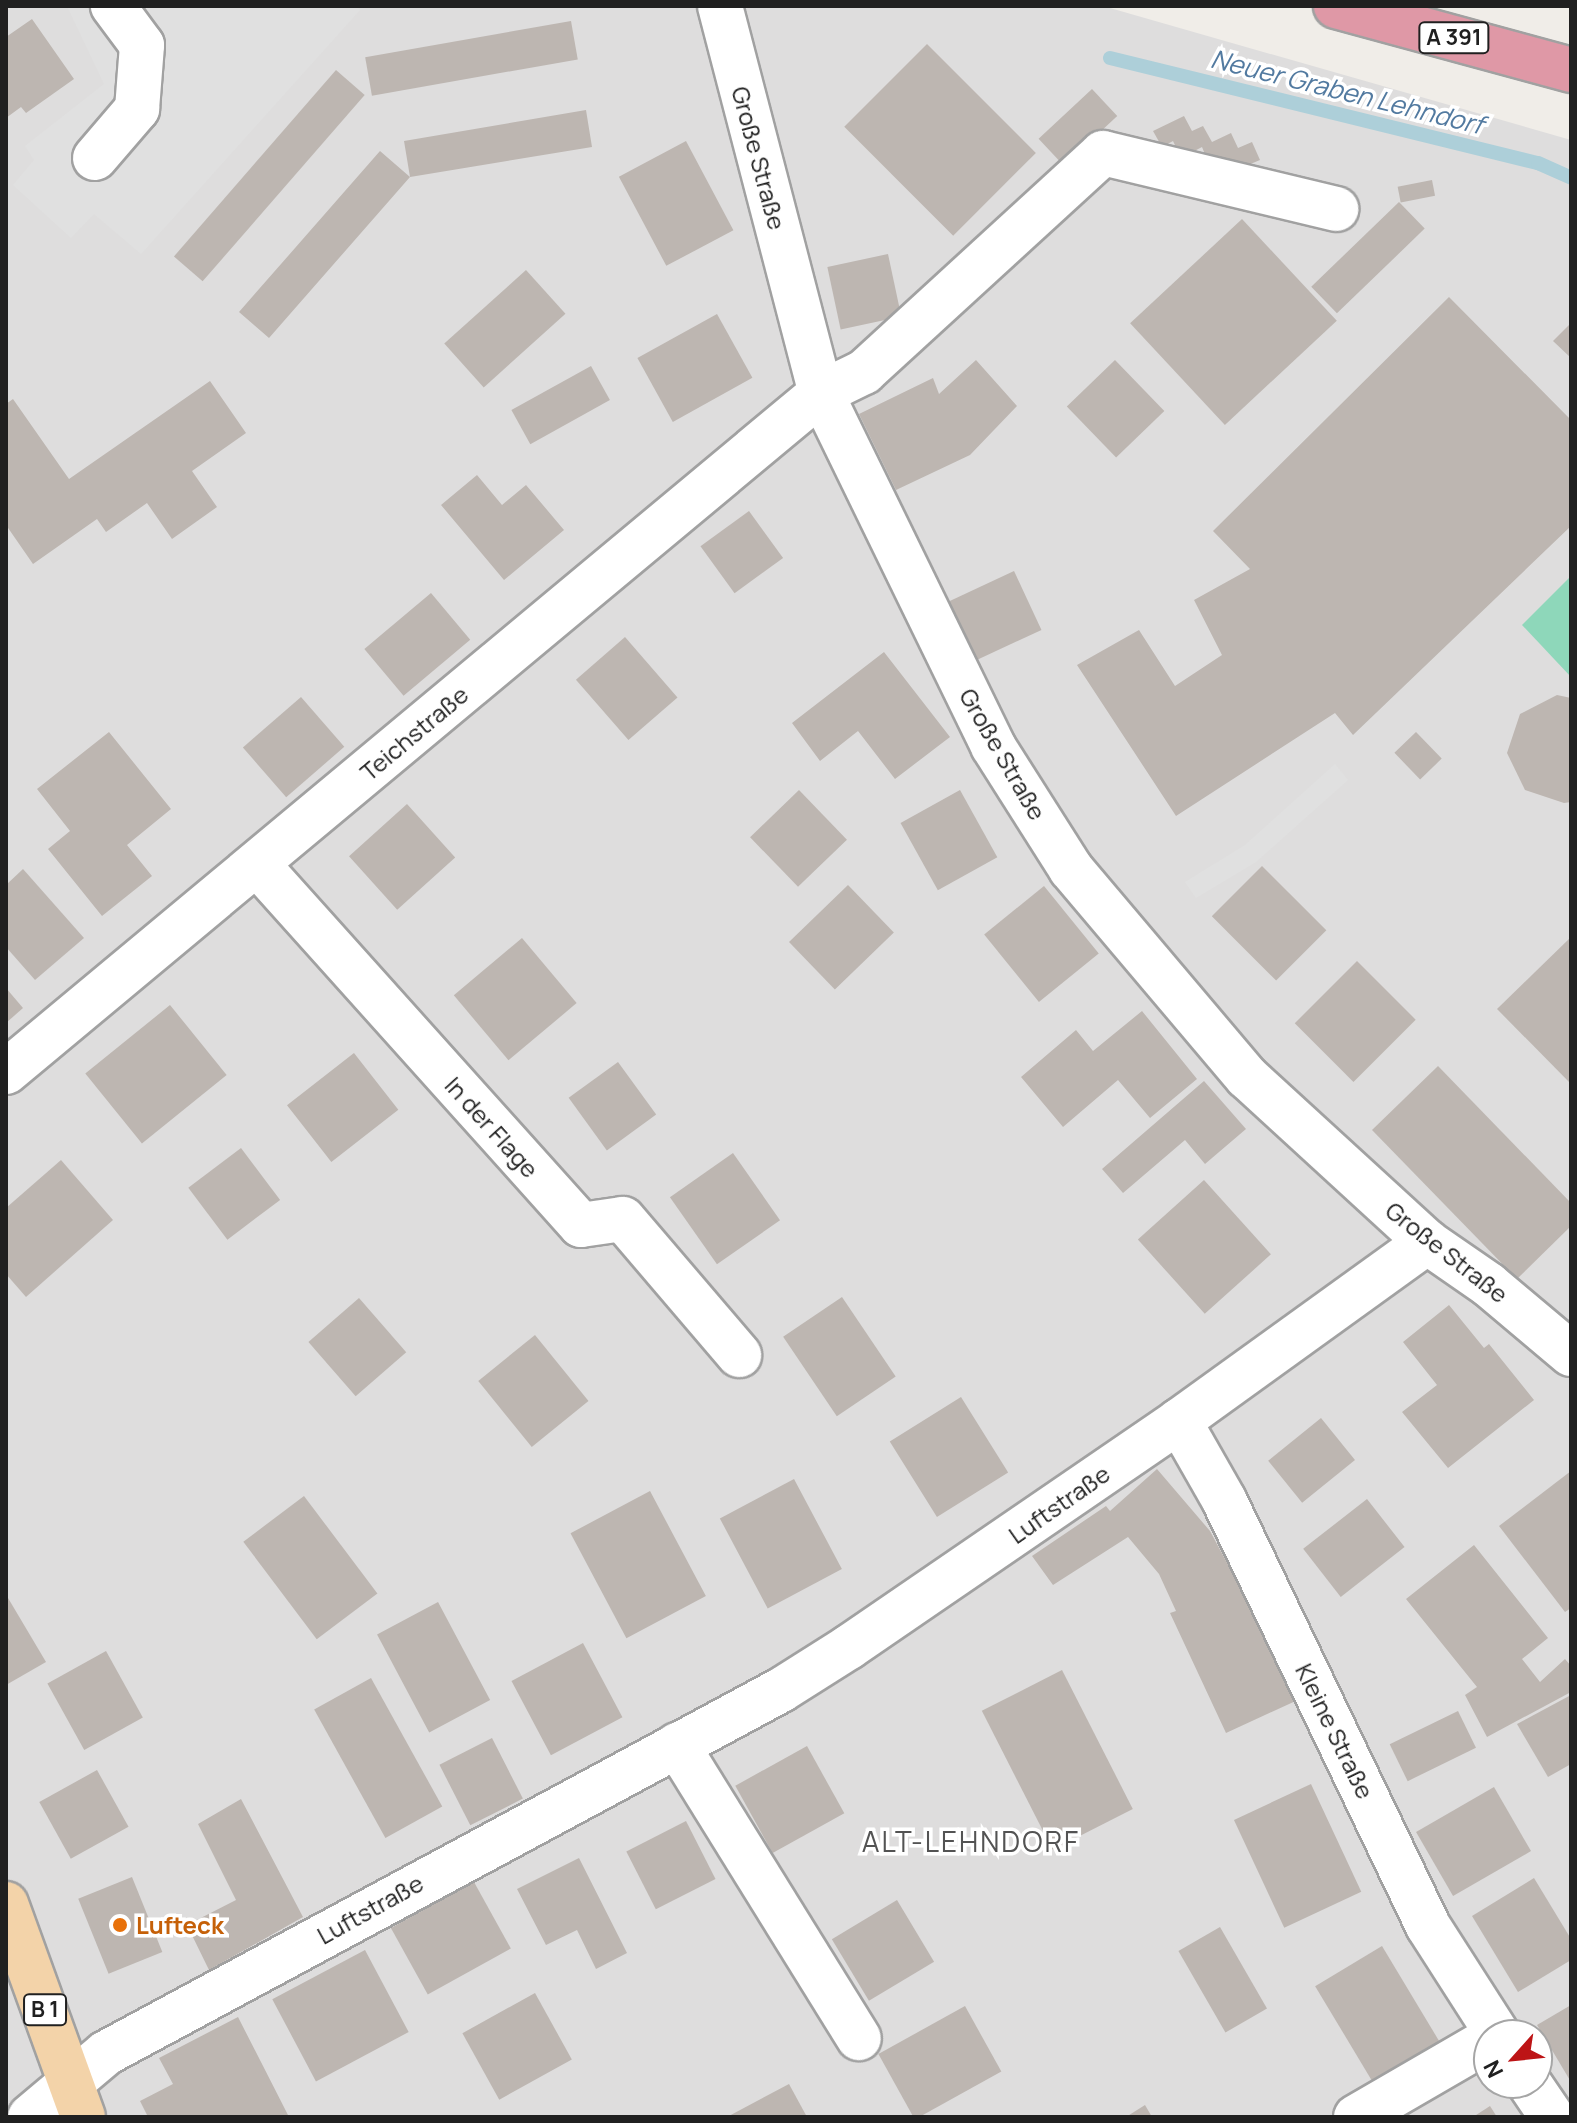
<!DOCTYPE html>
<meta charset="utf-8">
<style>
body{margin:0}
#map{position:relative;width:1577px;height:2123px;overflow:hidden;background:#f0ede8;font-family:Manrope,sans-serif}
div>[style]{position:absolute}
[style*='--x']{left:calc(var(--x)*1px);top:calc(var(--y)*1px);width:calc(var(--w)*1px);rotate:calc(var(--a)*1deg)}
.residential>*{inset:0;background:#dedddd}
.pitch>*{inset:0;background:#8ed7ba}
.parking>*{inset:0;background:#e0e0e0}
.stream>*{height:14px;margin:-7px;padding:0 7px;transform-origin:7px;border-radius:7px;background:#adcfd9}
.building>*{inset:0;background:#bdb6b1;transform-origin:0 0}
.roads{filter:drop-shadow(2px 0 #a1a1a1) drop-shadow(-2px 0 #a1a1a1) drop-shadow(0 2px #a1a1a1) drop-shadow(0 -2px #a1a1a1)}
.minor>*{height:44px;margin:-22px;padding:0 22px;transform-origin:22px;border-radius:22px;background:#fff}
.major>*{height:44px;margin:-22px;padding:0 22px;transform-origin:22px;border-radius:22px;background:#f3d3a9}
.highway>*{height:44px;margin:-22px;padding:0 22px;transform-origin:22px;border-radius:22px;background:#df98a6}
.dots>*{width:22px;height:22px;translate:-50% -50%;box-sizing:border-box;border:4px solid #fff;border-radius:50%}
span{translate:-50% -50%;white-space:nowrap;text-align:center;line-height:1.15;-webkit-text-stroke:7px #fff;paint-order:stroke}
.shield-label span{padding:2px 6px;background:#fff;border:2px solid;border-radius:6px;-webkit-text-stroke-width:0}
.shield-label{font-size:22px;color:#202020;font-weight:700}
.street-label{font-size:24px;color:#202020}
.food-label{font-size:24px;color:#c56008;font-weight:700}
.left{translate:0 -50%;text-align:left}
.water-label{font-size:26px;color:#527aa0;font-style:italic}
.quarter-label{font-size:28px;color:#535353;letter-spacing:2px}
.frame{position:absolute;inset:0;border:8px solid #202020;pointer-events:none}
.north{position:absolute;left:1473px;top:2019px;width:80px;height:80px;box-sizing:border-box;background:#fff;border:2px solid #a6a6a6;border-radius:50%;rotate:243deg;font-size:22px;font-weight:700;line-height:32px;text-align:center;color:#202020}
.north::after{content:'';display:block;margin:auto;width:28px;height:36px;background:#bd1416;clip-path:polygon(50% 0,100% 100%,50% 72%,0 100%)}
</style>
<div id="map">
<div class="residential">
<div style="clip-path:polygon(evenodd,6px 6px,1103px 6px,1571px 140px,1571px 2117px,6px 2117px,6px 6px,1489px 2035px,1537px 2035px,1537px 2083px,1489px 2083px,1489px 2035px)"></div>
</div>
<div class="pitch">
<div style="clip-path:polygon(1571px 576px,1571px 677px,1522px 625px)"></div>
</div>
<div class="parking">
<div style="clip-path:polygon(67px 6px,356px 6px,360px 10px,141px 254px,94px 214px,71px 238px,13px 185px,34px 160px,25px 146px,104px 84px)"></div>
<div style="clip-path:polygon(1335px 764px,1348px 780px,1256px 862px,1196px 898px,1185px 882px,1245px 845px)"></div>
</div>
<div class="stream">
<div style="--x:1110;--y:58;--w:441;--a:13.8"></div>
<div style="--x:1538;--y:163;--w:36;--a:24"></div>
</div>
<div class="building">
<div style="clip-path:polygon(32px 19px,74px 79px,26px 113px,21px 107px,6px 118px,6px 37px)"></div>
<div style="left:571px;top:21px;width:39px;height:209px;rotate:80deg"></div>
<div style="left:927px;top:44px;width:154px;height:117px;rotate:45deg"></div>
<div style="left:336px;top:70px;width:38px;height:247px;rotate:41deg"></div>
<div style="left:1092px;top:89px;width:37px;height:73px;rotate:47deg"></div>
<div style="clip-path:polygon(586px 110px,592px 147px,410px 177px,269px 338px,239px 312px,380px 151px,410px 177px,404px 141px)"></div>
<div style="clip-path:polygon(1184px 116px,1192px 131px,1203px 126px,1212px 142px,1231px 133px,1238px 148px,1252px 142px,1260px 160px,1229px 173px,1221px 158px,1209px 164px,1202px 147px,1181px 158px,1173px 141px,1162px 147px,1153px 131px)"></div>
<div style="left:686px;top:141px;width:101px;height:76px;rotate:62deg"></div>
<div style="left:1432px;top:180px;width:16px;height:35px;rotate:79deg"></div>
<div style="left:1399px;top:202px;width:37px;height:122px;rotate:46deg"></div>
<div style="left:1242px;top:219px;width:139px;height:153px;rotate:47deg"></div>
<div style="left:888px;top:254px;width:64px;height:62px;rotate:78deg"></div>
<div style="left:526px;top:270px;width:59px;height:110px;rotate:48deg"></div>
<div style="clip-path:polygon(1449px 297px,1571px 420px,1571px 526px,1353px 735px,1335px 713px,1176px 816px,1077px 665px,1139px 630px,1175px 686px,1222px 655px,1194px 600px,1250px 569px,1213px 531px)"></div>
<div style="left:717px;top:314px;width:73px;height:91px;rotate:61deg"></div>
<div style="clip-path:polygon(1571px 323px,1571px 358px,1553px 341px)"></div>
<div style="clip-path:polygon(976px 360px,1017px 406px,970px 455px,896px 490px,859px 414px,933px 378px,939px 394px)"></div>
<div style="left:1115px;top:360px;width:71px;height:67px;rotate:46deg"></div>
<div style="left:591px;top:366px;width:39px;height:91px;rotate:61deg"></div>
<div style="clip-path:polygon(210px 381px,246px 433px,192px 471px,217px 507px,172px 539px,147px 503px,106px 532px,97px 519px,33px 564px,6px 525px,6px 404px,13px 399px,69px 479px)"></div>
<div style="clip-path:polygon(477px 475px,502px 505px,526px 485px,564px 530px,504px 580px,441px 505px)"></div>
<div style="left:749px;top:511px;width:58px;height:60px;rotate:54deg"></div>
<div style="left:1014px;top:571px;width:65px;height:72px;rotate:65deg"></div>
<div style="left:431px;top:593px;width:61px;height:87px;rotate:50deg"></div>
<div style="left:625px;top:637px;width:80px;height:65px;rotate:49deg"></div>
<div style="clip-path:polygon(884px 652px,950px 737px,895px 779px,858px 731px,820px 761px,792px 723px)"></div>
<div style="clip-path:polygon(1557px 695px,1571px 698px,1571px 802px,1564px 803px,1525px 790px,1507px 753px,1520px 714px)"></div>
<div style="left:301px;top:697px;width:66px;height:77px;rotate:49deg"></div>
<div style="clip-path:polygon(109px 732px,171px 809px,127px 845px,152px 876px,102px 916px,48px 849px,70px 831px,37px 789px)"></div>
<div style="left:1416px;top:732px;width:37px;height:30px;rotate:46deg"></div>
<div style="left:799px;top:790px;width:69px;height:68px;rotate:46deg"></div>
<div style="left:960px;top:790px;width:77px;height:68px;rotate:61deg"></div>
<div style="left:407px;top:804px;width:72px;height:78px;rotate:48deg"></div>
<div style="left:1262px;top:866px;width:91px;height:71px;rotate:45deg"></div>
<div style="clip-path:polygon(23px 869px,84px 938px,35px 980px,6px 947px,6px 885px)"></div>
<div style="left:848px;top:885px;width:66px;height:82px;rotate:46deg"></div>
<div style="left:1044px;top:886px;width:87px;height:77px;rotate:51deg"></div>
<div style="clip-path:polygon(1571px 937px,1571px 1084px,1497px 1009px)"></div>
<div style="left:522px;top:938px;width:85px;height:89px;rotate:50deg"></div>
<div style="left:1357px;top:961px;width:83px;height:88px;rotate:45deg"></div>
<div style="clip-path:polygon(6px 988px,23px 1008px,6px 1023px)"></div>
<div style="left:170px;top:1005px;width:90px;height:109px;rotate:51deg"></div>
<div style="clip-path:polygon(1142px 1011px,1197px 1079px,1150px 1118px,1118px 1080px,1063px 1127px,1021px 1077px,1076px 1030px,1093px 1051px)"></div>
<div style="left:354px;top:1053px;width:72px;height:85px;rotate:52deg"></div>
<div style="left:618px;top:1062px;width:65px;height:61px;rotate:54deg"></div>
<div style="clip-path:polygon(1438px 1066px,1571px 1203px,1571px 1226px,1517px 1279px,1372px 1130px)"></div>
<div style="clip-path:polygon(1204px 1081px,1246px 1129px,1205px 1164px,1185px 1140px,1123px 1193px,1102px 1169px)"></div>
<div style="left:241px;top:1148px;width:65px;height:66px;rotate:53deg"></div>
<div style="left:733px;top:1153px;width:82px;height:77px;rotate:55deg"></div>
<div style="clip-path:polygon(61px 1160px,113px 1220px,26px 1297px,6px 1274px,6px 1208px)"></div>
<div style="left:1204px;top:1180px;width:100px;height:89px;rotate:48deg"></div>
<div style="left:842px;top:1297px;width:96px;height:71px;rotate:56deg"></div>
<div style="left:359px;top:1298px;width:72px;height:67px;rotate:49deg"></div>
<div style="clip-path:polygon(1449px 1305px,1484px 1348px,1489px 1344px,1534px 1400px,1448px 1468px,1402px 1412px,1437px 1385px,1403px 1342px)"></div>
<div style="left:535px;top:1335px;width:85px;height:73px;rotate:51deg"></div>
<div style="left:961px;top:1397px;width:89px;height:84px;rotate:58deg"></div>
<div style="left:1321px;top:1418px;width:54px;height:68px;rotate:51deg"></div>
<div style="clip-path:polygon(1157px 1469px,1210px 1531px,1300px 1699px,1226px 1733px,1170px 1613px,1176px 1611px,1159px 1574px,1128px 1537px,1053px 1585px,1032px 1556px,1106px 1506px,1110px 1511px)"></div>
<div style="clip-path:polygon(1571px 1471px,1571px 1608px,1565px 1612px,1499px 1526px)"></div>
<div style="left:794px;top:1479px;width:102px;height:84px;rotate:62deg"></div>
<div style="left:650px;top:1491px;width:119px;height:90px;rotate:62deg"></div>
<div style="left:304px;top:1496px;width:122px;height:76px;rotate:53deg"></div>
<div style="left:1367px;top:1499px;width:61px;height:81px;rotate:52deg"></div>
<div style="clip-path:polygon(1474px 1545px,1548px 1638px,1522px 1659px,1540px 1682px,1565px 1659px,1571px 1666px,1571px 1692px,1487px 1737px,1465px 1695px,1477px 1687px,1406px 1599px)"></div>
<div style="clip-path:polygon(8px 1598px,46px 1662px,6px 1685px,6px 1599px)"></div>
<div style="left:438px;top:1602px;width:111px;height:69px;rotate:62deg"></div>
<div style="left:583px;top:1643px;width:84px;height:81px;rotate:62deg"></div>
<div style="left:106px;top:1651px;width:76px;height:67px;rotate:61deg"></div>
<div style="left:1062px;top:1670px;width:156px;height:90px;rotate:63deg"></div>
<div style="left:371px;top:1678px;width:147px;height:65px;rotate:61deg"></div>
<div style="clip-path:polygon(1571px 1695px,1571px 1764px,1548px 1777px,1517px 1724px)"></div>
<div style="left:1458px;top:1711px;width:41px;height:76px;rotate:64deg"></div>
<div style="left:492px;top:1738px;width:68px;height:59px;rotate:63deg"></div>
<div style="left:807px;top:1746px;width:77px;height:82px;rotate:61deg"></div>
<div style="left:97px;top:1770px;width:65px;height:66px;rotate:61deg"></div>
<div style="left:1311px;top:1784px;width:119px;height:85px;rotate:65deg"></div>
<div style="left:1494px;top:1787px;width:74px;height:90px;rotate:60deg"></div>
<div style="clip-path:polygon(241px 1799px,303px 1917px,209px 1970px,187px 1925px,236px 1900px,198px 1824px)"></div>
<div style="left:686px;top:1821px;width:65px;height:67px;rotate:63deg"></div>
<div style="clip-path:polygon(579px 1858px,627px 1953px,596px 1969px,577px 1930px,546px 1945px,517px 1889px)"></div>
<div style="left:132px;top:1877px;width:81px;height:58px;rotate:68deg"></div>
<div style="clip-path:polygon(1534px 1878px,1571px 1939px,1571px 1960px,1518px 1992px,1472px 1916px)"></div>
<div style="left:474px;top:1882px;width:76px;height:95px;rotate:61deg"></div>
<div style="left:897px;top:1900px;width:72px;height:76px;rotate:59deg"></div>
<div style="left:1220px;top:1927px;width:94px;height:48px;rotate:60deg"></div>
<div style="left:1382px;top:1946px;width:119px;height:78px;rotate:59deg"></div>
<div style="left:365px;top:1950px;width:93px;height:105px;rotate:62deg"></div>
<div style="left:535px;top:1993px;width:76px;height:83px;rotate:61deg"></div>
<div style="clip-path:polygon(1571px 2005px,1571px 2082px,1537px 2025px)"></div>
<div style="left:965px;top:2006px;width:75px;height:99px;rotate:61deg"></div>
<div style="clip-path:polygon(238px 2017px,289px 2117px,148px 2117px,140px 2101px,173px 2084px,159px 2058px)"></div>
<div style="clip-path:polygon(789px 2084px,807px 2117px,727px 2117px)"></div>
<div style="clip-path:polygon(1145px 2105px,1152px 2117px,1126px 2117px)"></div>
<div style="clip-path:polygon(1490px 2106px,1497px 2117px,1473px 2117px)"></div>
</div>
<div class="roads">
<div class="minor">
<div style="--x:720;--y:6;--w:400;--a:75.4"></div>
<div style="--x:821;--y:393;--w:393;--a:64"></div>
<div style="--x:993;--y:746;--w:146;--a:57.6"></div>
<div style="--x:1071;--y:869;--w:272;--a:49.8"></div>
<div style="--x:1247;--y:1077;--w:244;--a:42.5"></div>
<div style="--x:1427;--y:1242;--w:75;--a:34.7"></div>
<div style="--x:1489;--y:1285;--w:107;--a:40.1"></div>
<div style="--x:95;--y:158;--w:65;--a:-49.4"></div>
<div style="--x:137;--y:109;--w:64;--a:-85.5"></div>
<div style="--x:142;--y:45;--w:49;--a:-126.6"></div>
<div style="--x:257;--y:864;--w:485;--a:48.1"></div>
<div style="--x:581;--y:1225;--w:42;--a:-8.1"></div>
<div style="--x:623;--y:1219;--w:179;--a:49.5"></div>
<div style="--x:6;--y:1072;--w:1061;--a:-39.8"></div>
<div style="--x:821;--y:393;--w:48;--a:-26"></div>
<div style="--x:864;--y:372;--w:324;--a:-42.5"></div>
<div style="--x:1103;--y:153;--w:240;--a:13.5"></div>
<div style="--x:1179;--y:1421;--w:91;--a:60.3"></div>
<div style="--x:1224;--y:1500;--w:472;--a:64.4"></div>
<div style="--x:1428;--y:1926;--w:130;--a:57.3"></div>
<div style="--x:677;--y:1745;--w:345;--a:58.2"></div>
<div style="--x:1529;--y:2083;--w:41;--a:55.9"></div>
<div style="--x:30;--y:2117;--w:99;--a:-40.1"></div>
<div style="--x:106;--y:2053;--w:766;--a:-28.27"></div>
<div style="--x:781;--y:1690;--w:80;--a:-32.3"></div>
<div style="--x:849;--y:1647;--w:400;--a:-34.4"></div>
<div style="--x:1179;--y:1421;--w:306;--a:-35.8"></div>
<div style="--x:1356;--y:2117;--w:154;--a:-30.1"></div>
</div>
<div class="major">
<div style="--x:6;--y:1904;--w:226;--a:70.1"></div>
</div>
<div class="highway">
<div style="--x:1336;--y:6;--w:244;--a:15.2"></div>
</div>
</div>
<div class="dots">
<div style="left:120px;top:1925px;background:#e8710a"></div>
</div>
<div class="shield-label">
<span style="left:1454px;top:38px">A 391</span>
<span style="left:45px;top:2010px">B 1</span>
</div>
<div class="street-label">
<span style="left:759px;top:158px;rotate:75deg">Große Straße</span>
<span style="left:414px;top:733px;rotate:-40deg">Teichstraße</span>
<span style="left:1003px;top:754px;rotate:60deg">Große Straße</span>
<span style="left:492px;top:1127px;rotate:48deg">In der Flage</span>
<span style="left:1447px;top:1252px;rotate:38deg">Große Straße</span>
<span style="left:1059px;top:1504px;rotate:-35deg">Luftstraße</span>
<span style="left:1335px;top:1731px;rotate:64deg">Kleine Straße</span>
<span style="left:370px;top:1909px;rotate:-29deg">Luftstraße</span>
</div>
<div class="food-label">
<span class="left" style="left:136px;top:1925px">Lufteck</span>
</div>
<div class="water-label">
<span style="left:1347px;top:92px;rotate:14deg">Neuer Graben Lehndorf</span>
</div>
<div class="quarter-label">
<span style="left:971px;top:1841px">ALT-LEHNDORF</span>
</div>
<div class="frame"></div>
<div class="north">N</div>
</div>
